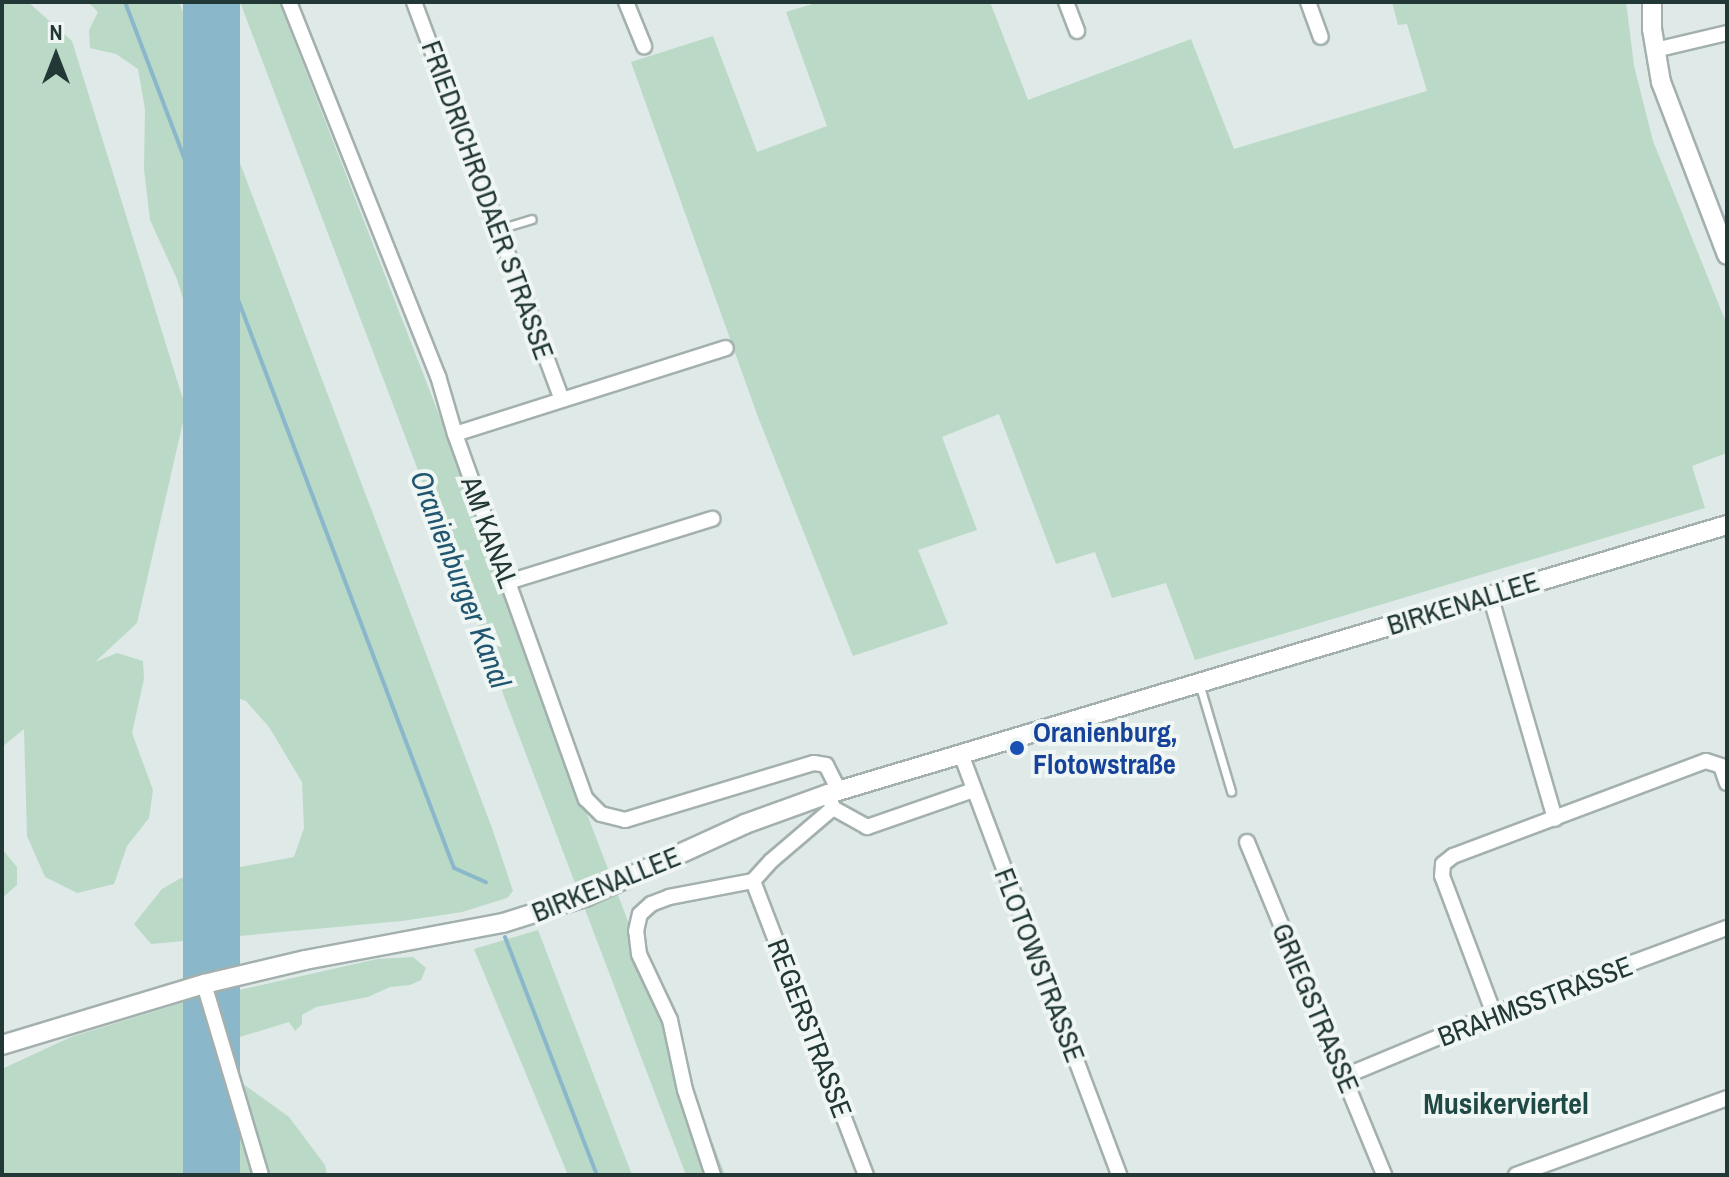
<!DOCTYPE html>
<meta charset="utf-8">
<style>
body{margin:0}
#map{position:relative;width:1729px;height:1177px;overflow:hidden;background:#dfe9e7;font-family:"Archivo Narrow",sans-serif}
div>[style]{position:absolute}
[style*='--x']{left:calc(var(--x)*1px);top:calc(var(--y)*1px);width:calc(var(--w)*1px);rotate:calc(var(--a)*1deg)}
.green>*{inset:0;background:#bad9c7}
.water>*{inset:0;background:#8bb7cb;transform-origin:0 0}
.stream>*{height:4px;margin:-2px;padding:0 2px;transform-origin:2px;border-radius:2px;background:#8bb7cb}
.roads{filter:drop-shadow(2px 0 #a3b0ae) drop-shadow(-2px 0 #a3b0ae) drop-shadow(0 2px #a3b0ae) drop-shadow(0 -2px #a3b0ae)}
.lane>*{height:7px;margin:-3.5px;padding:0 3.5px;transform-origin:3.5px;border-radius:3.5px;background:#fff}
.street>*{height:14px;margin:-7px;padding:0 7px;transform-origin:7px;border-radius:7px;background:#fff}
.secondary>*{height:18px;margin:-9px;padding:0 9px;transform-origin:9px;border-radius:9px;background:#fff}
.dots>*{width:22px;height:22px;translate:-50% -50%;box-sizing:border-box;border:4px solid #f0f6f4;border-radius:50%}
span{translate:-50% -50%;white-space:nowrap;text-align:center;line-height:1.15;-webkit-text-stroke:8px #f0f6f4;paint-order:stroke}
.street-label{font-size:28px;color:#223836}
.transit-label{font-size:28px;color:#164399;font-weight:700}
.left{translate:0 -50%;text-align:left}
.water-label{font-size:30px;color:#205670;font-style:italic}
.neighbourhood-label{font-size:30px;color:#1f4945;font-weight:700}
.frame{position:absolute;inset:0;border:4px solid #223836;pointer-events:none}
.north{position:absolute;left:16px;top:16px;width:80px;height:80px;-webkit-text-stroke:6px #f0f6f4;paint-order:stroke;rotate:0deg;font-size:22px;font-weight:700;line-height:32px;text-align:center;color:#223836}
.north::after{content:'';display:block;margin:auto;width:28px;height:36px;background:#223836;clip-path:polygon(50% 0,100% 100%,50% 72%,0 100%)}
</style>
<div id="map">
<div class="green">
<div style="clip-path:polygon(2px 2px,28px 2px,72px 41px,186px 409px,137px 623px,95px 662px,117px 653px,143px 661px,144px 679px,132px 733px,153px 790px,149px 818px,127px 846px,114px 884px,77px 893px,45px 877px,27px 836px,24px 729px,2px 747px)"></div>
<div style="clip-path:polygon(88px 2px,179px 2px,492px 828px,513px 891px,507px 898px,462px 912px,402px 921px,151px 944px,134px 924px,162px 889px,181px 878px,294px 857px,304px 828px,302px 782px,269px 727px,246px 701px,206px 686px,189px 657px,189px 620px,217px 546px,220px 493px,205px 438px,209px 413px,232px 398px,236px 375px,196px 342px,177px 279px,150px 220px,144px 169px,145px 109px,138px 69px,116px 54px,90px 48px,89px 30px,98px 12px)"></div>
<div style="clip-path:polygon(240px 2px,279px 2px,476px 510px,530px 665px,725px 1175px,686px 1175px)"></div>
<div style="clip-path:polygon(819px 2px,990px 2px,1028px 100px,1191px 39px,1234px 149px,1427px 91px,1407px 24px,1398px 25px,1392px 2px,1626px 2px,1634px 66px,1653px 141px,1727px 325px,1727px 453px,1692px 466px,1705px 508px,1195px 660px,1166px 583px,1112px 598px,1095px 552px,1056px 564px,999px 414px,942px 437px,977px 530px,918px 550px,948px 624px,853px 656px,758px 417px,631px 62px,713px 36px,757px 152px,827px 126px,786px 12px)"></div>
<div style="clip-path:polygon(2px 849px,17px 867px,17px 885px,2px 898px)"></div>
<div style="clip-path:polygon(538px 930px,632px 1175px,568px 1175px,474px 949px)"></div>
<div style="clip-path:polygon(413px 957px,426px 968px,421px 980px,410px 985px,390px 987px,368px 997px,316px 1007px,302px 1015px,302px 1024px,295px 1031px,289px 1022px,233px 1039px,227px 1033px,224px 1009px,235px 991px,377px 959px)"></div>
<div style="clip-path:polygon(191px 1000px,207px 1026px,214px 1063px,289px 1117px,325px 1165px,327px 1175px,2px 1175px,2px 1069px,71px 1037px)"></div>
</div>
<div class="water">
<div style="left:183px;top:2px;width:57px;height:1256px"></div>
</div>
<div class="stream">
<div style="--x:125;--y:2;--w:926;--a:69.2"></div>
<div style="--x:454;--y:868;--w:35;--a:24"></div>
<div style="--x:505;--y:937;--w:255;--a:68.9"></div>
</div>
<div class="roads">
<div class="lane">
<div style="--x:499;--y:229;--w:34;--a:-17"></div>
<div style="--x:1199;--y:683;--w:113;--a:73.5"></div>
</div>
<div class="street">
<div style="--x:289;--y:2;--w:403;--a:68.3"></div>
<div style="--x:438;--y:376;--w:60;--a:73.7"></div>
<div style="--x:455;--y:434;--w:388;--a:70.3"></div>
<div style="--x:586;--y:799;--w:21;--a:45"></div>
<div style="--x:601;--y:814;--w:25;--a:14"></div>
<div style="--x:625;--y:820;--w:197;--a:-16.8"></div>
<div style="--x:814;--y:763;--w:12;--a:9"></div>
<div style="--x:826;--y:765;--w:28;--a:63"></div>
<div style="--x:414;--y:2;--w:422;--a:69.6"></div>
<div style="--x:626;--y:2;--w:48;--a:67.8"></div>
<div style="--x:1066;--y:2;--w:31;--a:69"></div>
<div style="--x:1308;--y:2;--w:37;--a:70"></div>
<div style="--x:1655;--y:50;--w:74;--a:-13.3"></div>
<div style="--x:455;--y:434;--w:284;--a:-17.6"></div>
<div style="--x:508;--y:582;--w:214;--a:-17.2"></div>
<div style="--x:1490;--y:595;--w:233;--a:73.8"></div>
<div style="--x:961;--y:754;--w:450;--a:69.4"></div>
<div style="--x:833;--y:808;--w:39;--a:29"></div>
<div style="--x:867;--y:827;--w:113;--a:-19.1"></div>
<div style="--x:1247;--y:842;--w:360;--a:67.6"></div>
<div style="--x:753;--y:881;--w:315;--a:69"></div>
<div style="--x:204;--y:984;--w:199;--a:73.4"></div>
<div style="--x:1494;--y:1014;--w:147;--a:-110.6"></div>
<div style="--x:1442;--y:876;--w:12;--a:-85"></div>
<div style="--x:1443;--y:864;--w:13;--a:-39"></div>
<div style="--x:1453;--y:856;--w:270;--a:-20.6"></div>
<div style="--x:1706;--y:761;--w:16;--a:18"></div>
<div style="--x:1721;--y:766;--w:18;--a:71"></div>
<div style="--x:1345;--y:1076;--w:161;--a:-22.6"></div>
<div style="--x:1494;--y:1014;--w:248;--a:-20.3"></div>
<div style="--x:713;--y:1175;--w:89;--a:-108.2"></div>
<div style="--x:685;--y:1090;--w:72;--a:-102.1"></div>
<div style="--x:670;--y:1020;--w:73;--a:-115.2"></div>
<div style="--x:639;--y:954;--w:23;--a:-97"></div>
<div style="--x:636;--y:931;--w:17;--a:-77"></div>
<div style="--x:640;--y:914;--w:15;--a:-42"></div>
<div style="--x:651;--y:904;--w:19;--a:-21"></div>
<div style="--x:669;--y:897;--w:86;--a:-10.8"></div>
<div style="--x:753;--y:881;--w:27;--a:-48"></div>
<div style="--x:771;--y:861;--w:82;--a:-40.5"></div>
<div style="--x:833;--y:808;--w:15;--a:-110"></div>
<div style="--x:1516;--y:1175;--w:225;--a:-20"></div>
</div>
<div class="secondary">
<div style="--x:1652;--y:2;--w:27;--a:90"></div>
<div style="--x:1652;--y:29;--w:54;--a:80.4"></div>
<div style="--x:1661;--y:82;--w:185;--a:69.1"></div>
<div style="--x:2;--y:1045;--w:211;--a:-16.8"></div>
<div style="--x:204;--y:984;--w:104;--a:-13.4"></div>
<div style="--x:305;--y:960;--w:201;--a:-10.6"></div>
<div style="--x:503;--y:923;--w:86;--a:-17.6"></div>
<div style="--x:585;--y:897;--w:176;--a:-24.5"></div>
<div style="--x:745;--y:824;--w:88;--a:-19.9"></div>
<div style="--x:828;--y:794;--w:938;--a:-16.66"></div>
</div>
</div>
<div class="dots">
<div style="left:1017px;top:748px;background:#1a4fb4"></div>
</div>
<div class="street-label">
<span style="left:488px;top:200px;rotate:70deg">FRIEDRICHRODAER STRASSE</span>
<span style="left:490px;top:532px;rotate:70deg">AM KANAL</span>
<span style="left:1463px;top:603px;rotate:-17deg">BIRKENALLEE</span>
<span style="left:606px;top:884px;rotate:-22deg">BIRKENALLEE</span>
<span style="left:1040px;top:965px;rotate:69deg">FLOTOWSTRASSE</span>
<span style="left:1535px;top:1001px;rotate:-21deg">BRAHMSSTRASSE</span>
<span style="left:1316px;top:1008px;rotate:67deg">GRIEGSTRASSE</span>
<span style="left:810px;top:1028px;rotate:69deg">REGERSTRASSE</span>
</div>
<div class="transit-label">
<span class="left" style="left:1033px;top:748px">Oranienburg,<br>Flotowstraße</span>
</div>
<div class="water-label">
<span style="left:461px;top:579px;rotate:69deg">Oranienburger Kanal</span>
</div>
<div class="neighbourhood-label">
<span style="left:1506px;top:1103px">Musikerviertel</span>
</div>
<div class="frame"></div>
<div class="north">N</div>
</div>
